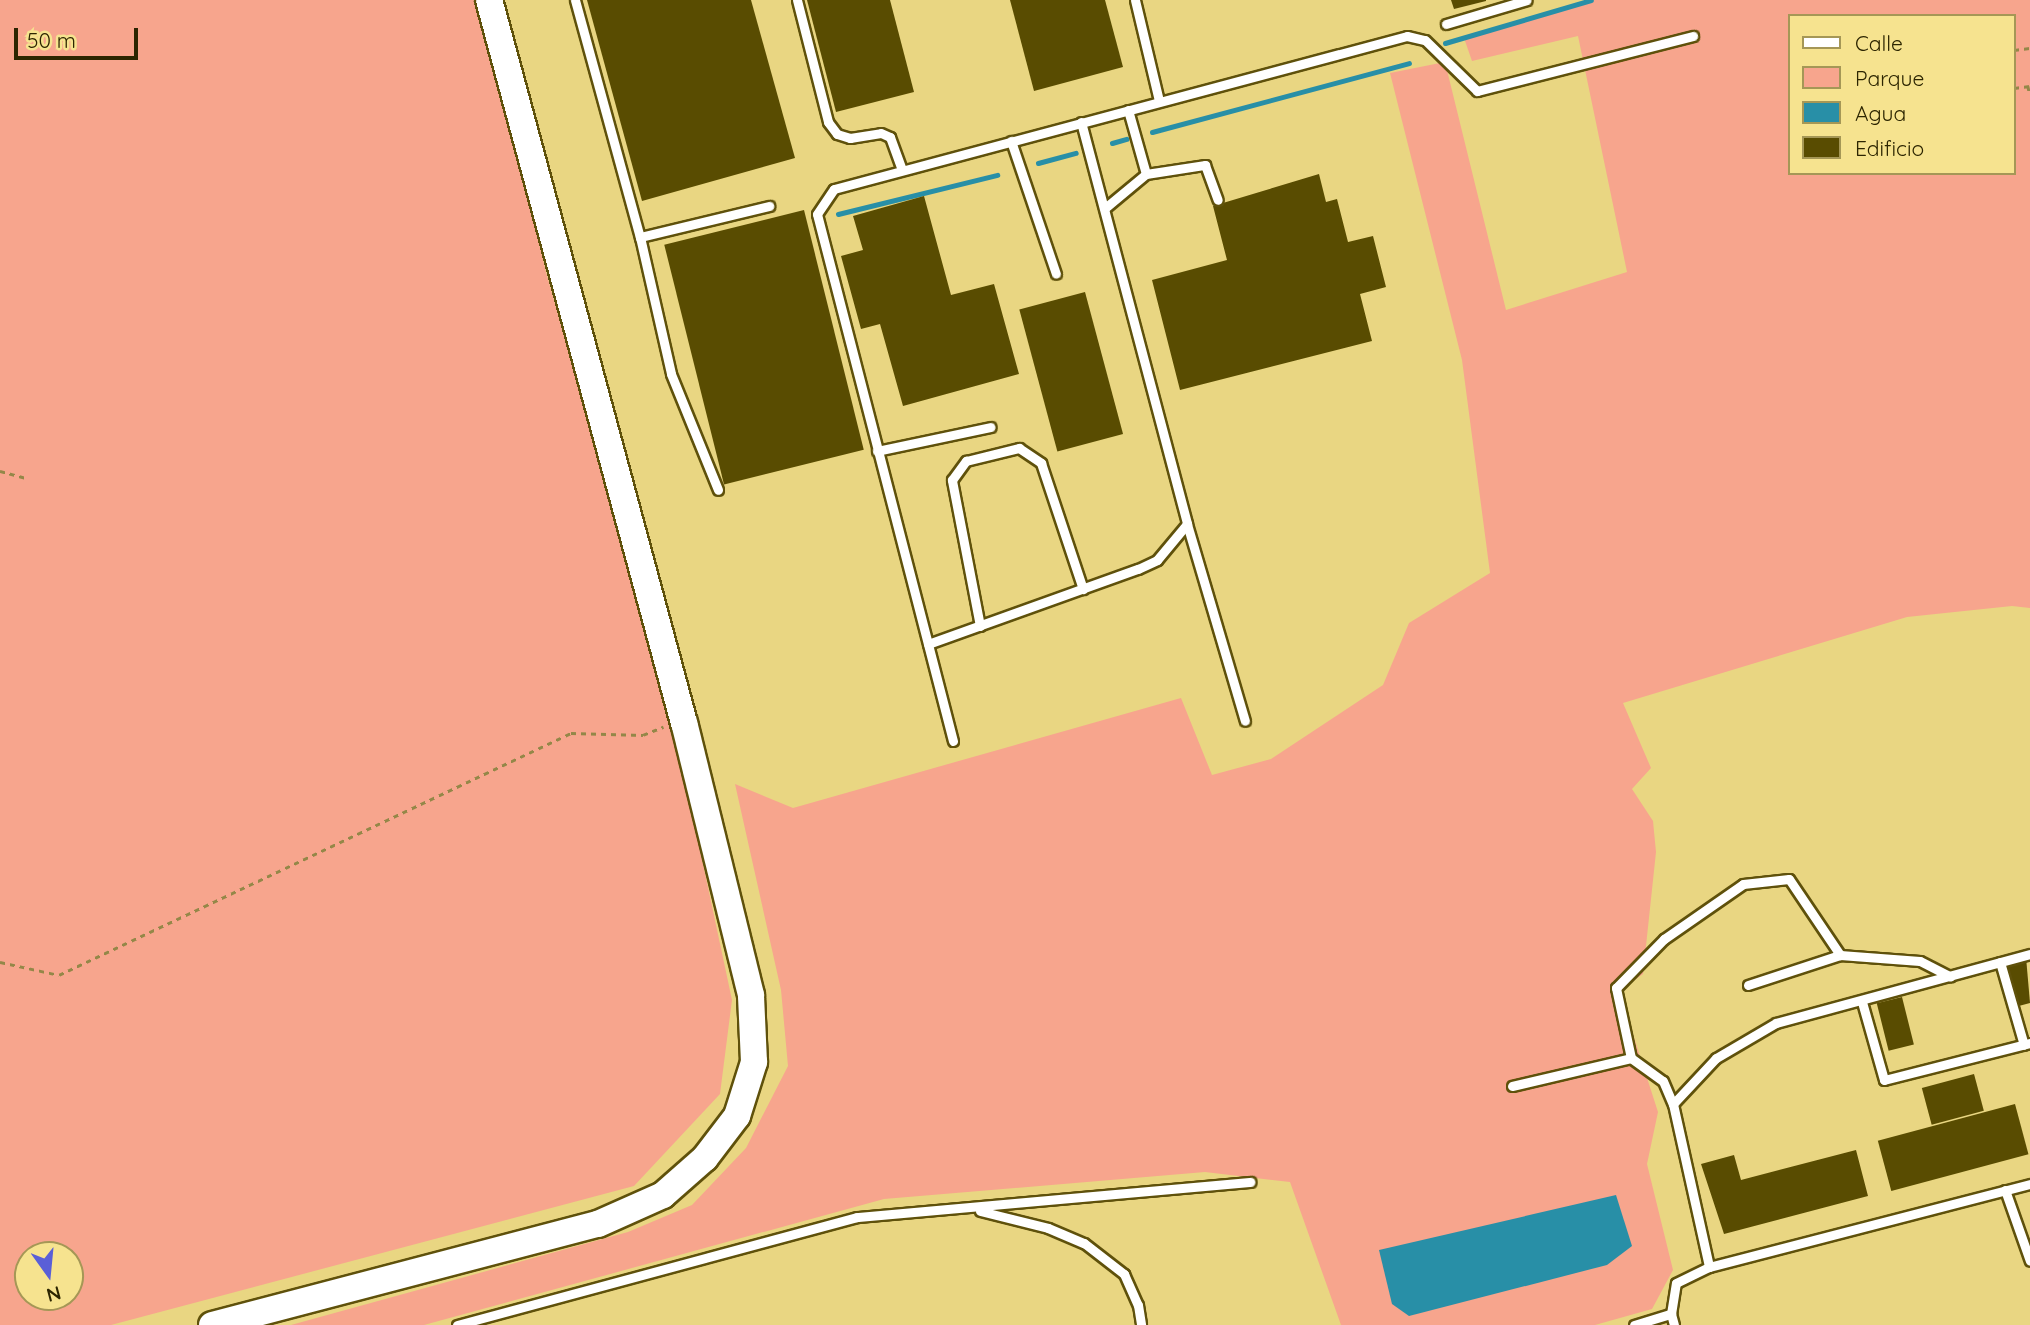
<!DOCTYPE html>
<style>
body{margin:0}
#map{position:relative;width:2030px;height:1325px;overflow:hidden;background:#e9d682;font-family:Quicksand,sans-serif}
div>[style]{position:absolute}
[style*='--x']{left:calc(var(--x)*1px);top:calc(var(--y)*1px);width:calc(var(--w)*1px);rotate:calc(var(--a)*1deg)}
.green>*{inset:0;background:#f7a58d}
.water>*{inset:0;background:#288fa7}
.stream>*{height:5px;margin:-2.5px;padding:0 2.5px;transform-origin:2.5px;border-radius:2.5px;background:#288fa7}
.building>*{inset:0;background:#594c01;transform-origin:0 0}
.path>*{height:2.5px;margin-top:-1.25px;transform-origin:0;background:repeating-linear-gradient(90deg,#948748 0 5px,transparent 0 10px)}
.roads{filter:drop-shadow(2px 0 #5f510b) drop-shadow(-2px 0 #5f510b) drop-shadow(0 2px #5f510b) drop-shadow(0 -2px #5f510b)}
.lane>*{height:9px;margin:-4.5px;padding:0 4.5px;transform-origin:4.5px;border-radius:4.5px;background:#fff}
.secondary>*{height:26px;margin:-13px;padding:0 13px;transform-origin:13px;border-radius:13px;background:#fff}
span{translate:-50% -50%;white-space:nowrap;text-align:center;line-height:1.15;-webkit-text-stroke:7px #f6e38f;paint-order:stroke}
.legend{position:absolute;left:1788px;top:14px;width:228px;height:161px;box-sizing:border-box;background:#f6e38f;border:2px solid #a59756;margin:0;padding:9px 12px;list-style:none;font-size:21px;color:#2c2501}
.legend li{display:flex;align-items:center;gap:14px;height:35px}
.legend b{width:35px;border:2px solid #a59756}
.north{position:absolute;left:14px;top:1241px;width:70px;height:70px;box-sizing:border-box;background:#f6e38f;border:2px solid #a59756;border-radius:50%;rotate:165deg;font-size:19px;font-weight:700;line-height:28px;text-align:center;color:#2c2501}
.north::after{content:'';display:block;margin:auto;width:24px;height:32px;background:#5a5fd7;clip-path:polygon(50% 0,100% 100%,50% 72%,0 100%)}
.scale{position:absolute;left:14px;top:28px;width:124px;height:32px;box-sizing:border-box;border:4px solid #2c2501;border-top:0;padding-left:9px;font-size:21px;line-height:24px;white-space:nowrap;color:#2c2501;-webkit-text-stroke:5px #f6e38f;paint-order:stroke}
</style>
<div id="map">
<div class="green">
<div style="clip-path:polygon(evenodd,0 0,480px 0,546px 272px,673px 723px,732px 1000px,720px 1094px,634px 1186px,111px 1325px,0 1325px,0 0,28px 1255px,70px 1255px,70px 1297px,28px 1297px,28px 1255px)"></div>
<div style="clip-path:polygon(evenodd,1592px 0,2030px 0,2030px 608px,2012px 606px,1907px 617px,1623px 703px,1651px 768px,1632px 789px,1653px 821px,1656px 852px,1643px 974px,1619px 991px,1658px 1112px,1647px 1164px,1673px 1270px,1652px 1309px,1595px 1325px,1341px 1325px,1290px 1182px,1205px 1172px,884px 1199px,424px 1325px,291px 1325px,628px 1232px,692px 1205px,746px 1148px,788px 1066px,781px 990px,735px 784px,793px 808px,1181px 698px,1212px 775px,1271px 759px,1383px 685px,1409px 623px,1490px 573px,1462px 360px,1390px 73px,1445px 62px,1506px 310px,1627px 272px,1578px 36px,1472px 61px,1464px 38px,1592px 0,1790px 16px,2014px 16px,2014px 173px,1790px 173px,1790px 16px)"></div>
</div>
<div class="water">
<div style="clip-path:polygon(1616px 1195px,1632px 1246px,1607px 1265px,1409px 1316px,1392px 1304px,1379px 1250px)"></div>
</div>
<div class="stream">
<div style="--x:1445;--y:43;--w:152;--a:-16.4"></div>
<div style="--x:1152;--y:132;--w:266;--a:-15"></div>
<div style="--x:1112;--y:143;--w:15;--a:-16"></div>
<div style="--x:1038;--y:163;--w:39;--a:-15"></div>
<div style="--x:838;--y:214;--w:164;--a:-13.8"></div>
</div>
<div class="building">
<div style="clip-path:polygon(587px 0,751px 0,795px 158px,642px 201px)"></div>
<div style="clip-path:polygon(807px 0,890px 0,914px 92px,836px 112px)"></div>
<div style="clip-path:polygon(1010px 0,1105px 0,1123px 67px,1034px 91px)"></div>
<div style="clip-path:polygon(1451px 0,1486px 0,1486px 1px,1454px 9px)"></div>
<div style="clip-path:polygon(1319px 174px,1326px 202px,1337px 199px,1348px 242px,1373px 236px,1386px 287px,1360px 294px,1372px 341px,1180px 390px,1152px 280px,1227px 260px,1213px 206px)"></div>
<div style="clip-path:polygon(924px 196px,951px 295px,994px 284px,1019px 374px,903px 406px,880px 324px,861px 329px,841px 256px,863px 250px,853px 216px)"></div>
<div style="left:804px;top:210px;width:247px;height:144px;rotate:76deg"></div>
<div style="left:1085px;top:292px;width:147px;height:68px;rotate:75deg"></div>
<div style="clip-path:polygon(2026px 957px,2030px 1003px,2015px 1007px,2003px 963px)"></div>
<div style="left:1902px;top:997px;width:49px;height:26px;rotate:76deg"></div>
<div style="left:1974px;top:1074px;width:38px;height:54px;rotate:75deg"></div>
<div style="left:2015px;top:1104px;width:52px;height:142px;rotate:75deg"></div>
<div style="clip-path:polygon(1856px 1150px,1868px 1196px,1724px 1234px,1701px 1164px,1734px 1155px,1741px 1180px)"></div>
</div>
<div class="path">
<div style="--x:2014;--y:50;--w:16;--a:-7"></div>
<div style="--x:2028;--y:86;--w:9;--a:77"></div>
<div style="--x:2014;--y:88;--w:16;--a:-7"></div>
<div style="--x:0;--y:471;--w:28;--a:15"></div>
<div style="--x:0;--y:962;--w:60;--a:12.4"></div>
<div style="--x:59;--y:975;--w:566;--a:-25.3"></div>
<div style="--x:571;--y:733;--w:72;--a:1.6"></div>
<div style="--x:643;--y:735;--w:22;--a:-22"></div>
</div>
<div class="roads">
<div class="lane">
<div style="--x:575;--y:0;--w:246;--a:74.7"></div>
<div style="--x:640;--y:237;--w:140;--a:77.2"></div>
<div style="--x:671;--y:374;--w:125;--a:67.9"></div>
<div style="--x:797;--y:0;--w:126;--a:75.7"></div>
<div style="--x:828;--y:122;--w:15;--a:53"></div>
<div style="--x:837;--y:134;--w:14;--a:17"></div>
<div style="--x:850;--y:138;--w:31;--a:-9"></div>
<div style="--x:881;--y:133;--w:10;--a:24"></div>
<div style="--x:890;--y:137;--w:35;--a:70"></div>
<div style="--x:1135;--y:0;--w:104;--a:76.6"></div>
<div style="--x:1446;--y:24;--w:84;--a:-16.5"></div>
<div style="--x:1128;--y:110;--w:66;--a:74.3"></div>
<div style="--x:1146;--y:174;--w:60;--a:-8.7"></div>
<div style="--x:1205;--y:165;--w:37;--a:70"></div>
<div style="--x:1081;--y:122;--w:416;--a:75.2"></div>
<div style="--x:1187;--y:524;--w:205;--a:73.6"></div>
<div style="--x:1011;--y:141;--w:140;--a:71.3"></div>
<div style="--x:1105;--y:208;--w:53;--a:-39.7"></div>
<div style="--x:640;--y:237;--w:133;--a:-13.5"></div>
<div style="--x:877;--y:451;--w:116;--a:-11.9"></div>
<div style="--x:980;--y:626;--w:149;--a:-100.9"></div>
<div style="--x:952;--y:480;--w:24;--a:-54"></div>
<div style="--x:966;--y:461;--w:55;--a:-13.8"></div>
<div style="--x:1019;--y:448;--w:27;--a:34"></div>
<div style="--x:1041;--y:463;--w:133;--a:71.6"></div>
<div style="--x:928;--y:644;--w:223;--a:-19.7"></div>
<div style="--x:1138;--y:569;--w:21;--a:-25"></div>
<div style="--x:1157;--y:560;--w:47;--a:-50.2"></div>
<div style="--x:953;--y:741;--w:544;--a:-104.47"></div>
<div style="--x:817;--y:214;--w:30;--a:-56"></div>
<div style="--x:834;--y:189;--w:593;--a:-14.95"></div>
<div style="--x:1407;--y:36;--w:18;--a:13"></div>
<div style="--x:1425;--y:40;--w:73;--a:44.4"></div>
<div style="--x:1477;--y:91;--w:223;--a:-14.3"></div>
<div style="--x:2000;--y:962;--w:86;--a:73.9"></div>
<div style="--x:1748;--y:985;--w:97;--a:-18.1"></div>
<div style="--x:1840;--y:955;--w:80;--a:4.3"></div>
<div style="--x:1920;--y:961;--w:34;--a:27"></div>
<div style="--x:1862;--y:1002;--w:81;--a:74.2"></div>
<div style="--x:1884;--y:1080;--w:151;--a:-14.2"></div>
<div style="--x:1631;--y:1058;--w:72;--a:-102.1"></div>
<div style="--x:1616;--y:988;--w:69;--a:-45.6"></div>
<div style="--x:1664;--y:939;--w:96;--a:-34.8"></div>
<div style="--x:1743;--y:884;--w:46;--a:-6.2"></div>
<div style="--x:1789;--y:879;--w:92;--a:56.1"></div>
<div style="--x:1512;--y:1086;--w:122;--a:-13.2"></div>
<div style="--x:1631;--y:1058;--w:39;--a:36"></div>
<div style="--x:1663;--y:1081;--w:25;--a:67"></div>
<div style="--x:1673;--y:1104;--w:167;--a:77.5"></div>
<div style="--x:1673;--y:1104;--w:63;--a:-46.9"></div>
<div style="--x:1716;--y:1058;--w:69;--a:-30.3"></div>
<div style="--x:1776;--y:1023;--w:263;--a:-15.2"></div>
<div style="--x:2005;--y:1190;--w:75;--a:70.6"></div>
<div style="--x:980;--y:1211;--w:70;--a:14"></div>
<div style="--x:1048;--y:1228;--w:39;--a:23"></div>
<div style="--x:1084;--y:1243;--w:51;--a:37.8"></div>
<div style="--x:1124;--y:1274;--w:34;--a:66"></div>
<div style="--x:1138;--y:1305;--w:20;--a:81"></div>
<div style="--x:457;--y:1325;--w:414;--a:-15.1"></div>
<div style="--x:857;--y:1217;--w:395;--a:-5.1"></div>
<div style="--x:1634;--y:1325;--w:39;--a:-17"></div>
<div style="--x:1674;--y:1325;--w:11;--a:-105"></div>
<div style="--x:1671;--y:1314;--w:31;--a:-81"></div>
<div style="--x:1676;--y:1283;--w:37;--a:-26"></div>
<div style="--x:1709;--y:1267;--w:332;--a:-14.5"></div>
</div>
<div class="secondary">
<div style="--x:212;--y:1325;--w:399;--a:-14.7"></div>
<div style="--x:598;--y:1224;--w:71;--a:-24"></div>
<div style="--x:663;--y:1195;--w:56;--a:-41.4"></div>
<div style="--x:705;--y:1158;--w:53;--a:-52.7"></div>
<div style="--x:737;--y:1116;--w:57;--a:-72.5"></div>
<div style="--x:754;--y:1062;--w:67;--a:-92.6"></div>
<div style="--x:751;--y:995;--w:280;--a:-103.8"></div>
<div style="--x:684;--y:723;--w:749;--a:-105.09"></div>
</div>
</div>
<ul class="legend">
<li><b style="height:9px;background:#fff"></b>Calle</li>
<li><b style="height:19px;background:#f7a58d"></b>Parque</li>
<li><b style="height:19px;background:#288fa7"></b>Agua</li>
<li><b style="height:19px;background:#594c01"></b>Edificio</li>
</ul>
<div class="north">N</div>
<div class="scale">50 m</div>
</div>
